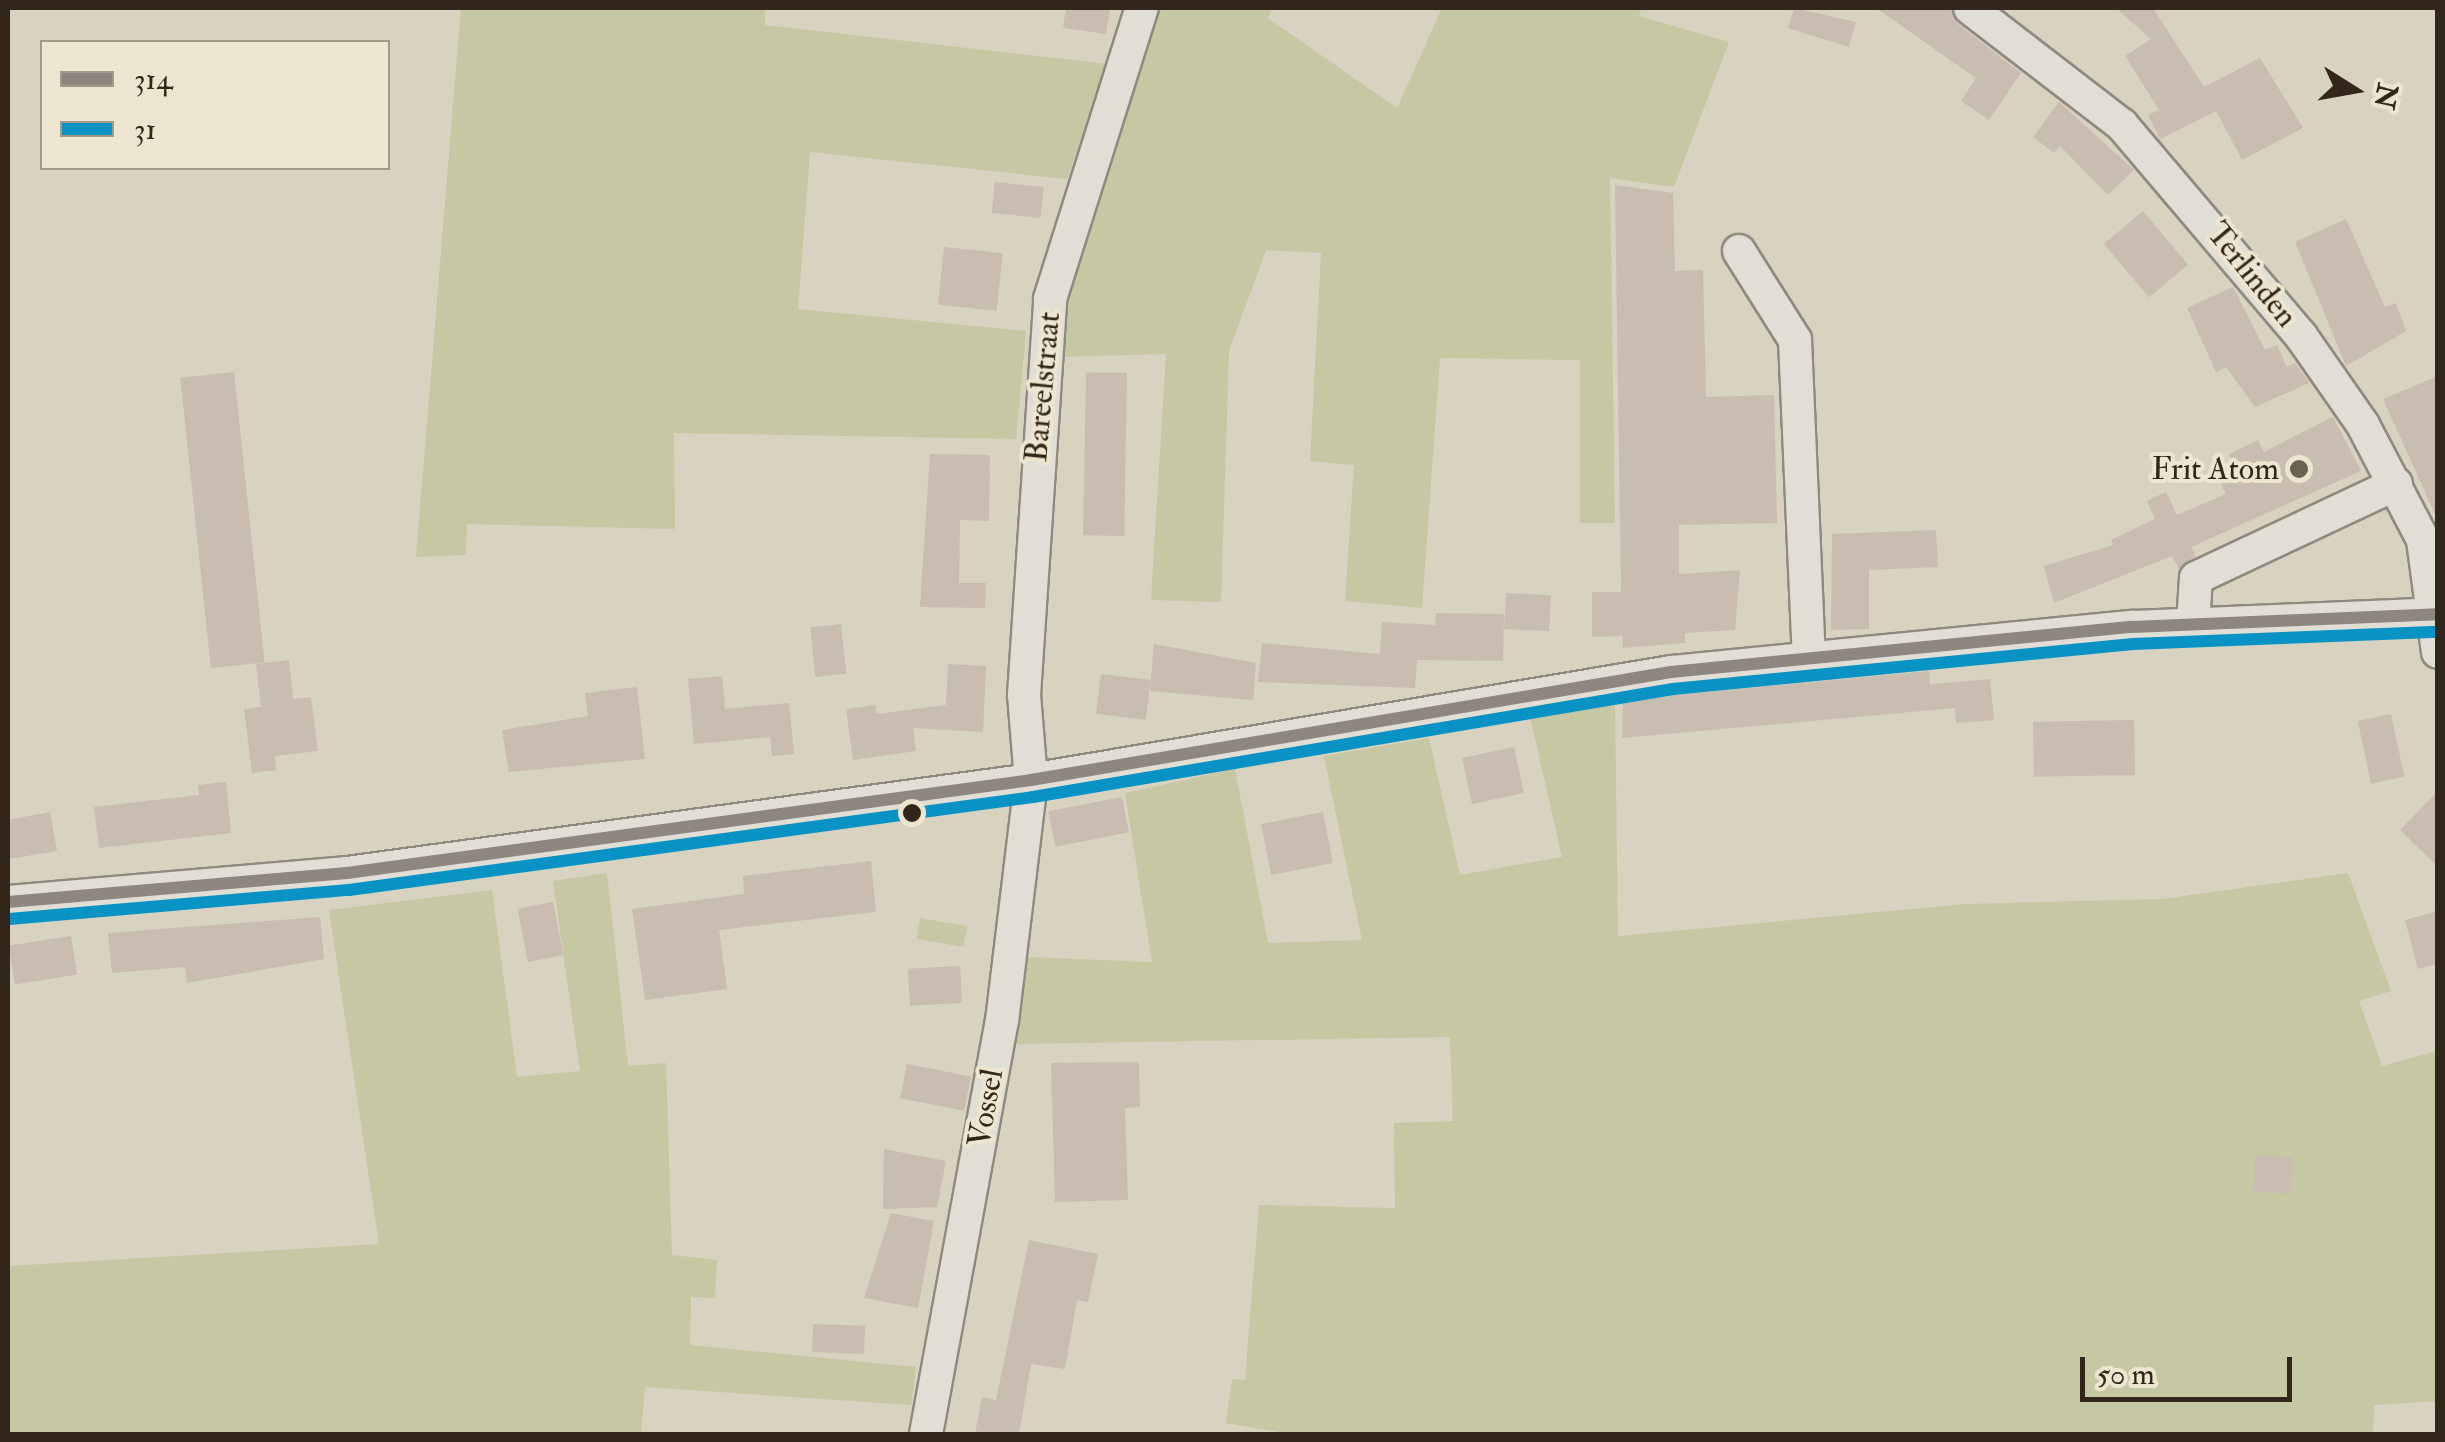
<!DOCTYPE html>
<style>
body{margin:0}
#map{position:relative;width:2445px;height:1442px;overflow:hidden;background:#d8d2c0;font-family:"IM FELL Double Pica",serif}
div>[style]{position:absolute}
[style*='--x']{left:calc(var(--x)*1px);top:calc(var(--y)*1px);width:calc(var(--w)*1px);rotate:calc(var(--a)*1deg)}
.green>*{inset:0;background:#c6c7a3;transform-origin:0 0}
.building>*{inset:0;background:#c9bcb1;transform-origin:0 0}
.roads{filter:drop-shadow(2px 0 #8f8a7f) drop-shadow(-2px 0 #8f8a7f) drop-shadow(0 2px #8f8a7f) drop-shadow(0 -2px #8f8a7f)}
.minor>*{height:32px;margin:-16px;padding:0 16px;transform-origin:16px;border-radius:16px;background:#e1dfd5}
.bus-1>*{height:12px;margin:-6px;padding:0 6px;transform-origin:6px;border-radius:6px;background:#8e8780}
.bus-2>*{height:12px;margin:-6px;padding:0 6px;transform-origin:6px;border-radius:6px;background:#0893c4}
.dots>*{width:28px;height:28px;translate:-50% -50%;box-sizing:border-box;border:5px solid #ece6d0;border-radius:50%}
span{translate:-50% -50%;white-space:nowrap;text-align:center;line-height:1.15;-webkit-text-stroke:8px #ece6d0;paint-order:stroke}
.street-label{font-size:32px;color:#322519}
.poi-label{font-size:32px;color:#322519}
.right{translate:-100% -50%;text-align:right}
.frame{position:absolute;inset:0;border:10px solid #322519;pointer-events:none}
.legend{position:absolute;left:40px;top:40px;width:350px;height:130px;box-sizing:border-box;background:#ece6d0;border:2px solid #a29987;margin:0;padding:12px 18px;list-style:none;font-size:30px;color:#322519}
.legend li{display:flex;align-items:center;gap:20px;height:50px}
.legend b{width:50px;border:2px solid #a29987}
.north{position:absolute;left:2305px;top:40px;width:100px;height:100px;-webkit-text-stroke:8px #ece6d0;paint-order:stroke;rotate:101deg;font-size:28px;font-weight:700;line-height:40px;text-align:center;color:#322519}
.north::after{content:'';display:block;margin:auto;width:35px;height:45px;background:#322519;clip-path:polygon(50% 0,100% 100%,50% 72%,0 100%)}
.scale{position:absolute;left:2080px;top:1357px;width:212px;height:45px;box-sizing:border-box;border:5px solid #322519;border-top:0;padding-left:12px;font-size:30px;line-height:35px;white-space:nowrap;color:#322519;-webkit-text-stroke:8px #ece6d0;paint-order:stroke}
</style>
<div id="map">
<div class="green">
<div style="clip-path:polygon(461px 8px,765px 8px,765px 25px,1108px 64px,1067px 179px,810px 152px,798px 309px,1026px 331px,1016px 439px,674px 433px,675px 529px,467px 524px,466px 555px,416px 557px)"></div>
<div style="clip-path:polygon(1158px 8px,1272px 8px,1268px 18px,1397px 108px,1442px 8px,1642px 8px,1639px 16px,1729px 42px,1674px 187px,1610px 178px,1615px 523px,1580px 523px,1580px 360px,1440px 358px,1422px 608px,1345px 601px,1354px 465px,1310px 461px,1321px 253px,1266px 250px,1229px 351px,1221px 602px,1151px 600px,1166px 354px,1057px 357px,1077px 246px)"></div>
<div style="clip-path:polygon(1615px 705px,1618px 936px,1967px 904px,2162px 899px,2348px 873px,2391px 991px,2359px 1001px,2382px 1066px,2437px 1051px,2437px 1401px,2374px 1405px,2373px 1434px,1290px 1434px,1226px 1423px,1232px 1379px,1245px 1380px,1259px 1205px,1395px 1208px,1394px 1123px,1453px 1121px,1450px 1037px,1014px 1044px,1026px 957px,1152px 962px,1125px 793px,1235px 769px,1268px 943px,1362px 940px,1324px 756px,1429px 738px,1460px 875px,1562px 857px,1530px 717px)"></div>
<div style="clip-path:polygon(607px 873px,628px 1066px,666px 1063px,672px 1255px,717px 1260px,715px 1298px,691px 1297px,690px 1345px,916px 1367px,911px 1405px,645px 1387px,641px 1434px,8px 1434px,8px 1266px,379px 1244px,329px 910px,492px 890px,517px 1077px,580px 1071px,553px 881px)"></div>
<div style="left:920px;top:918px;width:48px;height:21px;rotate:10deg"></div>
</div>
<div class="building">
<div style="clip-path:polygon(1066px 8px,1110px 8px,1106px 34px,1063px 28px)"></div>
<div style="clip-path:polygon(1794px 8px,1856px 22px,1849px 47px,1788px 28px)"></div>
<div style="clip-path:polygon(1876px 8px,1950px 8px,1958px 24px,2021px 73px,1989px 120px,1961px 101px,1976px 78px)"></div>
<div style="clip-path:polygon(2116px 8px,2153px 8px,2204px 87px,2260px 58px,2303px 128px,2242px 160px,2216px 111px,2160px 139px,2148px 115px,2159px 110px,2125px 56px,2151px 39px)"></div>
<div style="clip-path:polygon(2059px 102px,2134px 170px,2108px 195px,2060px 146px,2054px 153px,2033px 137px)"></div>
<div style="left:995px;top:182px;width:49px;height:31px;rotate:6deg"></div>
<div style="clip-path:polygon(1615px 185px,1673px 193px,1675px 271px,1703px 270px,1706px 397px,1774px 395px,1777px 523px,1679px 525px,1679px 574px,1740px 570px,1735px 630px,1685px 633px,1685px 643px,1623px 648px,1622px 636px,1592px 637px,1592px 592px,1621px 592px)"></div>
<div style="left:2143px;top:211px;width:70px;height:51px;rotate:50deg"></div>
<div style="clip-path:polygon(2346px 219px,2385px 307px,2396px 303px,2406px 331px,2346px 366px,2295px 242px)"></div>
<div style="left:944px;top:247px;width:59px;height:58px;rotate:6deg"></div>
<div style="clip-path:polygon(2233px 287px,2265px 350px,2277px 345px,2287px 367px,2295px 363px,2309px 383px,2255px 407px,2226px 367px,2216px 372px,2187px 308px)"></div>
<div style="left:234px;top:372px;width:292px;height:54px;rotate:84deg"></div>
<div style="left:1127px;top:373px;width:163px;height:41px;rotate:91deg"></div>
<div style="clip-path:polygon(2438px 376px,2438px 514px,2435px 514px,2383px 399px)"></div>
<div style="clip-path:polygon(2333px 417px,2361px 471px,2191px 547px,2196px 556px,2179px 569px,2172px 556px,2054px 603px,2044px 566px,2113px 545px,2111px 540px,2155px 519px,2147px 501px,2166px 492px,2177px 515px,2226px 494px,2219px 480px,2237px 471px,2229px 454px,2258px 440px,2264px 452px)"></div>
<div style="clip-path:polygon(930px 454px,990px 455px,989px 521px,960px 520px,959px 583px,986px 583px,985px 608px,920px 607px)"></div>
<div style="clip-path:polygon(1936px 530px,1938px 567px,1869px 570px,1869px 629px,1831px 630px,1832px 534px)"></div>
<div style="left:1506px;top:593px;width:45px;height:36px;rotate:3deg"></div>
<div style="clip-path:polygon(1436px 613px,1504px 614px,1503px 661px,1417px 660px,1415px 688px,1258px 682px,1262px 643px,1380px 654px,1382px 622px,1435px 625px)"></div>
<div style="left:841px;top:624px;width:50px;height:31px;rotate:84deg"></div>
<div style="clip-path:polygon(1154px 644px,1256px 663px,1253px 700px,1150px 691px)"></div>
<div style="clip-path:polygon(289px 660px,293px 699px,311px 697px,318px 751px,275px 756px,276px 770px,252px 773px,244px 709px,261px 707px,256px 664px)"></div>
<div style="clip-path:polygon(948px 664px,986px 666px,983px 732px,913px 728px,916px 751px,853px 760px,846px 709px,875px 705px,877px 714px,946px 705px)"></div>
<div style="clip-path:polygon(1929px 671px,1930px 684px,1990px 679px,1994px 720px,1956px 723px,1955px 708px,1622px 738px,1623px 700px)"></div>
<div style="left:1101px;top:674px;width:50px;height:40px;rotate:7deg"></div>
<div style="clip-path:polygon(722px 676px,725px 709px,789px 703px,794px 754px,772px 756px,770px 737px,694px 744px,688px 679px)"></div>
<div style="clip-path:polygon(637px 687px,645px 759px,509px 772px,502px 730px,588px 716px,585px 693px)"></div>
<div style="left:2391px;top:714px;width:64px;height:34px;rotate:78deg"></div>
<div style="left:2134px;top:720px;width:55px;height:101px;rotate:89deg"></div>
<div style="left:1514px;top:747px;width:47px;height:53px;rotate:78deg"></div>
<div style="clip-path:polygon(226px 782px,231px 833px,99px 848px,94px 807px,199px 795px,198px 785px)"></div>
<div style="clip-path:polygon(2438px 791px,2438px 867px,2400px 830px)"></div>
<div style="left:1122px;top:797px;width:36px;height:75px;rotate:79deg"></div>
<div style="clip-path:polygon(50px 812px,57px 851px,8px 859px,8px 820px)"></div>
<div style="left:1323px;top:812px;width:52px;height:63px;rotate:79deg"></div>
<div style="clip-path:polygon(871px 861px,876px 912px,719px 930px,727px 989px,645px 1000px,632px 909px,744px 894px,743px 876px)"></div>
<div style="left:553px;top:902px;width:54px;height:36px;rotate:79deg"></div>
<div style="clip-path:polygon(2438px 911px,2438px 964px,2418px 969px,2405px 920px)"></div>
<div style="clip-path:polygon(320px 917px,324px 959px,187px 983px,185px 967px,112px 973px,108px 933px)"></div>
<div style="left:71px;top:936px;width:39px;height:63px;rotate:81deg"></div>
<div style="left:960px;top:966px;width:37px;height:52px;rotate:87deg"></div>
<div style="clip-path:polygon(1139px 1062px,1140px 1107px,1125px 1108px,1128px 1200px,1055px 1202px,1051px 1063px)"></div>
<div style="left:907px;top:1064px;width:65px;height:35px;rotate:11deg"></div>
<div style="clip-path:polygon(884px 1149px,946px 1161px,937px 1207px,883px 1209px)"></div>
<div style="left:2255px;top:1156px;width:37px;height:36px;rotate:2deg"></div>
<div style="clip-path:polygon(891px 1213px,934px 1221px,918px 1308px,864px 1298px)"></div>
<div style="clip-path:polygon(1029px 1240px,1098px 1254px,1088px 1302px,1077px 1300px,1065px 1369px,1031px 1364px,1019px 1434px,975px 1434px,982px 1397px,996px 1400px)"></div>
<div style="left:813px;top:1324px;width:52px;height:28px;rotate:2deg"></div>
</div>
<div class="roads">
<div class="minor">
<div style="--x:1970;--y:8;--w:192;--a:37.6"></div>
<div style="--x:2122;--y:125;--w:277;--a:49.7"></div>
<div style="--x:2301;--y:336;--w:108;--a:55.1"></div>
<div style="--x:2363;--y:425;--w:130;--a:62.4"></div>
<div style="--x:2423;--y:540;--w:113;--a:82.4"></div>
<div style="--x:1739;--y:251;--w:105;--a:57.8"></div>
<div style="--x:1795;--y:340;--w:319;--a:87.5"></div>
<div style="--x:2193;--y:624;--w:46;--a:-86.3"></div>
<div style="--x:2196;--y:578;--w:221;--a:-25.2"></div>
<div style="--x:8;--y:902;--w:340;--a:-4.9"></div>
<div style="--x:347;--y:873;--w:690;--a:-7.74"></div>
<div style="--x:1031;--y:780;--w:649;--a:-9.58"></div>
<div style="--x:1671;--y:672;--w:463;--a:-5.6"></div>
<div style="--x:2132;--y:627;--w:306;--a:-2.4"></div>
<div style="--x:926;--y:1434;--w:420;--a:-79.6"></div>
<div style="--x:1002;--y:1021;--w:243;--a:-83.1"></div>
<div style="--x:1031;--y:780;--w:85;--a:-94.7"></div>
<div style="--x:1024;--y:695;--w:397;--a:-86.2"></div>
<div style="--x:1050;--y:299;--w:305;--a:-72.5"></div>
</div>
</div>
<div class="bus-1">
<div style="--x:8;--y:902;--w:340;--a:-4.9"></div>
<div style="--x:347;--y:873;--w:690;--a:-7.74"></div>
<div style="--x:1031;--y:780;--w:649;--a:-9.58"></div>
<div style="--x:1671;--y:672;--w:463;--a:-5.6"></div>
<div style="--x:2132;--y:627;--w:306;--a:-2.4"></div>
</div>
<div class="bus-2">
<div style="--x:9;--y:919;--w:341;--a:-4.9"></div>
<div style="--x:349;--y:890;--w:690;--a:-7.74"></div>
<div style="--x:1033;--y:797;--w:649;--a:-9.58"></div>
<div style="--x:1673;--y:689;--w:462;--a:-5.6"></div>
<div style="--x:2133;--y:644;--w:305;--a:-2.3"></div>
</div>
<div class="dots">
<div style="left:2299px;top:469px;background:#6c6253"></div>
<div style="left:912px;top:813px;background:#322519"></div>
</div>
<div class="street-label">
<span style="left:2252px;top:275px;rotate:51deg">Terlinden</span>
<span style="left:1043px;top:387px;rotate:-85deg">Bareelstraat</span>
<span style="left:986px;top:1108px;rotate:-80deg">Vossel</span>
</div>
<div class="poi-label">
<span class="right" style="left:2279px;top:469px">Frit Atom</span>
</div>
<div class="frame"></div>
<ul class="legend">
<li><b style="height:12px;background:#8e8780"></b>314</li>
<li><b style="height:12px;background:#0893c4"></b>31</li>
</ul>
<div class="north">N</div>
<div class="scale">50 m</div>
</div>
